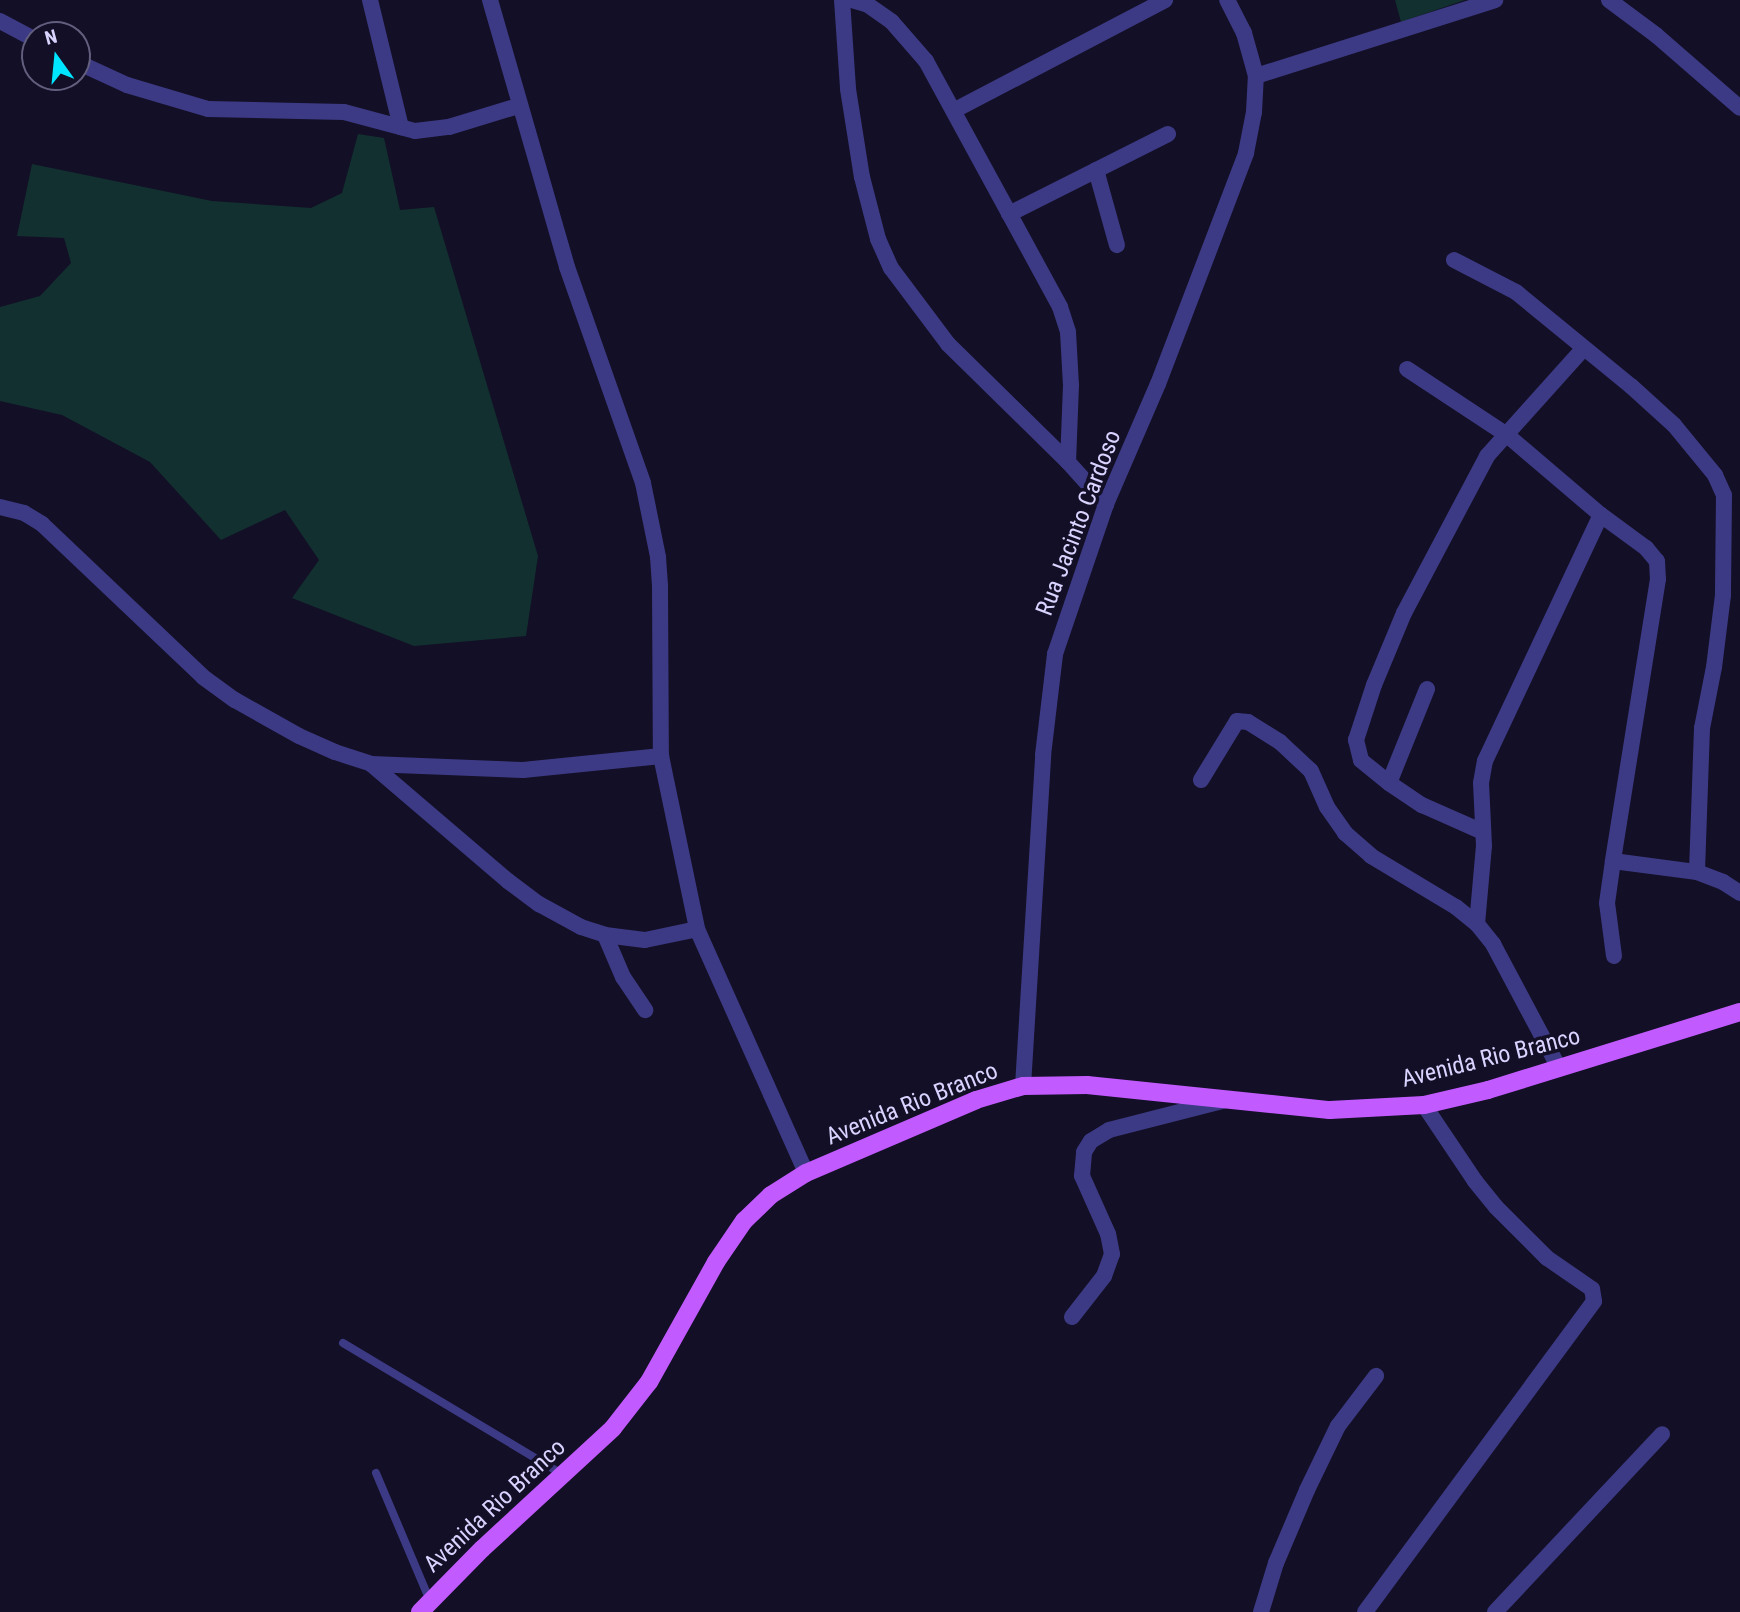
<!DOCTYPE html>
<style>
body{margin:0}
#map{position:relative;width:1740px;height:1612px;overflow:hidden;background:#130f26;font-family:"Roboto Condensed",sans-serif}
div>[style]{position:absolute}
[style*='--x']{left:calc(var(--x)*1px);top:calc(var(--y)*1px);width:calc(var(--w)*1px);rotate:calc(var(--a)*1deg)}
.green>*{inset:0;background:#12302f}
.lane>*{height:8px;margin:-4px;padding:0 4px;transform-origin:4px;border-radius:4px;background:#3d3a85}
.street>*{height:16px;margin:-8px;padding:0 8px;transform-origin:8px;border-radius:8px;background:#3d3a85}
.primary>*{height:18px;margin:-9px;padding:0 9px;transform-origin:9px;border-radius:9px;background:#c25bff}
span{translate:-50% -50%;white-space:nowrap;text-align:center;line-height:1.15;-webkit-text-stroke:7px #130f26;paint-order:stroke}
.street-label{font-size:24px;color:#d9d4ff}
.north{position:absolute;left:21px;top:21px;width:70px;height:70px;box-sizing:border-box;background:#130f26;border:2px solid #625e7d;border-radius:50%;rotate:345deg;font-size:19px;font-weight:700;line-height:28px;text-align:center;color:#d9d4ff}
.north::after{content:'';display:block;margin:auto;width:24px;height:32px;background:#00e5ff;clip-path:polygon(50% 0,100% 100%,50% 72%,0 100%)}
</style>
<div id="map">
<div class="green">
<div style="clip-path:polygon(1395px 0,1465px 0,1401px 22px)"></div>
<div style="clip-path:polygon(358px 134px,384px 138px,400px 210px,434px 207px,538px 556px,526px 636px,414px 646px,292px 598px,319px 560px,285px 510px,221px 540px,150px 462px,62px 415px,0 401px,0 307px,40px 296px,71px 263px,64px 238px,17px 236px,32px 164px,212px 201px,311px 208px,342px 193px)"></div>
</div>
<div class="lane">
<div style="--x:343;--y:1343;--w:255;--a:30.9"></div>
<div style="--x:376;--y:1473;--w:139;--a:67.1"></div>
</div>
<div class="street">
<div style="--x:370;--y:0;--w:131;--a:76.3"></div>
<div style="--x:490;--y:0;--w:278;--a:73.9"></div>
<div style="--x:567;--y:267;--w:229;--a:70.6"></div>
<div style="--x:643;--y:483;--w:76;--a:78.5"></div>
<div style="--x:658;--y:557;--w:29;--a:86"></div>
<div style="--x:660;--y:586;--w:170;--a:89.7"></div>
<div style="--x:661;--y:756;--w:177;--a:78.2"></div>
<div style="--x:697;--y:929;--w:267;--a:65.9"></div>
<div style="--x:842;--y:0;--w:89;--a:86.1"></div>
<div style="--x:848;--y:89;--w:89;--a:81"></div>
<div style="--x:862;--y:177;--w:64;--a:75.5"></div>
<div style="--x:878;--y:239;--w:32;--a:66"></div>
<div style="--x:891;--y:268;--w:95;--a:53.1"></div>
<div style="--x:948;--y:344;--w:168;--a:44.5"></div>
<div style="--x:1068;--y:462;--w:57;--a:47.9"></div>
<div style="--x:852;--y:0;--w:17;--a:17"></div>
<div style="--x:868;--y:5;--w:29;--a:35"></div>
<div style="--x:892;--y:22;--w:52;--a:48.9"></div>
<div style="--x:926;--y:61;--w:280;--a:61.4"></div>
<div style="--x:1060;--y:307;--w:26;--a:72"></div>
<div style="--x:1068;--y:332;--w:53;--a:86.8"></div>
<div style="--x:1071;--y:385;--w:77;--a:92.2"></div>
<div style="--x:1609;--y:0;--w:59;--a:36.7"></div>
<div style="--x:1656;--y:35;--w:111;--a:41"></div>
<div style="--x:0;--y:21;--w:40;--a:28"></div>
<div style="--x:77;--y:62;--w:55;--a:24.7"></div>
<div style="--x:127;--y:85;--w:84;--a:16.5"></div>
<div style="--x:208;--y:109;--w:136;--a:1.3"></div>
<div style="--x:344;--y:112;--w:73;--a:15"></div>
<div style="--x:415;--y:131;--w:34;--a:-7"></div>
<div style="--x:449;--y:127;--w:72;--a:-16.9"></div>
<div style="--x:1256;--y:76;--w:251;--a:-17.6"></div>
<div style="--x:955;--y:110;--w:237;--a:-27.6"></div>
<div style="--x:1096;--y:170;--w:78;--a:74.4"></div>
<div style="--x:1009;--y:214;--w:178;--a:-26.7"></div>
<div style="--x:1454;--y:260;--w:70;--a:27.3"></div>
<div style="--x:1516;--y:292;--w:149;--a:39.3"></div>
<div style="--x:1631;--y:386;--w:58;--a:42.2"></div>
<div style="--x:1674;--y:425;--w:65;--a:50.6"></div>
<div style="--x:1715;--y:475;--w:22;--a:66"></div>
<div style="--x:1724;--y:495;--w:100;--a:90.6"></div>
<div style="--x:1723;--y:595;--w:73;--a:97.1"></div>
<div style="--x:1714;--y:667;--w:62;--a:101.1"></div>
<div style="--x:1702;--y:728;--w:144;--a:92"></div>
<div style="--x:1407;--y:369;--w:120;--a:33.4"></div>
<div style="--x:1507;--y:435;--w:123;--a:40.4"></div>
<div style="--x:1601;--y:515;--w:56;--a:36.3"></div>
<div style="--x:1646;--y:548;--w:17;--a:50"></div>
<div style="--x:1657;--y:561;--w:18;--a:87"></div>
<div style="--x:1658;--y:579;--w:286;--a:99.1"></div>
<div style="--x:0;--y:507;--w:25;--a:14"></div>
<div style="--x:24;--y:513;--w:21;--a:31"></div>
<div style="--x:42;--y:524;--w:222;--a:43.5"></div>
<div style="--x:203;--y:677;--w:39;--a:36"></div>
<div style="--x:235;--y:700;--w:73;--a:29.4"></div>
<div style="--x:299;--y:736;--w:39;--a:24"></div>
<div style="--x:335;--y:752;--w:38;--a:18"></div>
<div style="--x:371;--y:764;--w:152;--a:2.3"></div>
<div style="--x:523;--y:770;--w:139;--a:-5.8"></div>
<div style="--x:1427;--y:689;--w:101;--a:112"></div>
<div style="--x:1389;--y:783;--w:40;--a:34"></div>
<div style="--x:1422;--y:805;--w:67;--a:23.9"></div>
<div style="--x:371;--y:764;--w:180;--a:40.5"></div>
<div style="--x:508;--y:881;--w:39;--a:37"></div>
<div style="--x:539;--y:904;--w:48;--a:28.7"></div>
<div style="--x:581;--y:927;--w:25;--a:18"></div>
<div style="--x:605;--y:935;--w:40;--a:7.1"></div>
<div style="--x:645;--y:940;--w:53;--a:-11.9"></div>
<div style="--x:1201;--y:780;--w:69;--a:-58.6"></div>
<div style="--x:1237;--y:721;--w:11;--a:5"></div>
<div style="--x:1248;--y:722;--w:38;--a:32"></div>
<div style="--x:1280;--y:742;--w:42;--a:43.1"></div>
<div style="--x:1311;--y:771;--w:39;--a:66"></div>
<div style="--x:1327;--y:807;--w:32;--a:55"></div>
<div style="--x:1345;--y:833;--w:35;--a:41"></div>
<div style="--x:1371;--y:856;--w:99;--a:31"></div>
<div style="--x:1456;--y:907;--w:27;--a:39"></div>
<div style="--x:1477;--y:924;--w:26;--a:51"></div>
<div style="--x:1493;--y:944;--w:140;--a:62"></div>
<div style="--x:1389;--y:783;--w:36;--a:-141"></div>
<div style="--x:1361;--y:760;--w:21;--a:-104"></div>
<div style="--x:1356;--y:740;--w:58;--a:-71.9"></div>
<div style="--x:1374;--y:685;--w:78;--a:-67.4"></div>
<div style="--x:1404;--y:613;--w:178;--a:-62.1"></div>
<div style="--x:1487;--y:456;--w:144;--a:-48.1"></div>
<div style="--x:1477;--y:924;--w:78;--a:-84.9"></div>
<div style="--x:1484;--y:846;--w:63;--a:-92.7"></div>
<div style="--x:1481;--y:783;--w:22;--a:-80"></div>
<div style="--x:1485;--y:761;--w:272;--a:-64.8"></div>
<div style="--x:605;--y:935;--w:46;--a:66.8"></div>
<div style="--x:623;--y:977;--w:40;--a:56"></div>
<div style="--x:1614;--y:956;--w:53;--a:-97.5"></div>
<div style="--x:1607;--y:903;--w:42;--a:-81.9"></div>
<div style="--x:1613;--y:861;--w:85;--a:7.5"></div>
<div style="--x:1697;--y:872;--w:28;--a:21"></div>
<div style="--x:1723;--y:882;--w:20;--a:33"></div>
<div style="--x:1023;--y:1086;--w:332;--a:-86.5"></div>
<div style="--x:1043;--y:755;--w:102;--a:-83.2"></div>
<div style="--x:1055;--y:654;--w:158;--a:-71.2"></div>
<div style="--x:1106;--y:504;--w:131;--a:-66.6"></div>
<div style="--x:1158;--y:384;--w:247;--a:-69.1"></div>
<div style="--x:1246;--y:153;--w:42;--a:-79"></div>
<div style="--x:1254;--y:112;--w:36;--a:-87"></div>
<div style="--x:1256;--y:76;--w:45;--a:-105.6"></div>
<div style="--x:1244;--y:33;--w:37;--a:-117"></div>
<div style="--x:1072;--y:1317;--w:52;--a:-52"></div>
<div style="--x:1104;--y:1276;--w:23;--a:-70"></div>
<div style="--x:1112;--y:1254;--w:20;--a:-101"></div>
<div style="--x:1108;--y:1234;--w:64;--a:-114.1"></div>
<div style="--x:1082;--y:1176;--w:24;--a:-85"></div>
<div style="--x:1084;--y:1152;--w:13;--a:-58"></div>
<div style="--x:1091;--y:1141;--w:21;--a:-31"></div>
<div style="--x:1109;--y:1130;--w:118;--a:-14.3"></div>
<div style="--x:1261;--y:1612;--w:51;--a:-73"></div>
<div style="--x:1276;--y:1563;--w:79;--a:-67"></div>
<div style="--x:1307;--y:1490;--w:71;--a:-64.2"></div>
<div style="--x:1338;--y:1426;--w:63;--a:-52.8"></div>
<div style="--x:1365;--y:1612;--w:386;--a:-53.6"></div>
<div style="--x:1594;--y:1301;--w:12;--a:-99"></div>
<div style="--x:1592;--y:1289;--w:55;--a:-145.4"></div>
<div style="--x:1547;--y:1258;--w:72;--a:-135"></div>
<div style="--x:1496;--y:1207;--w:33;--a:-129"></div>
<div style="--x:1475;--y:1181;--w:92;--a:-123.9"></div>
<div style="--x:1495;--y:1612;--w:244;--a:-46.8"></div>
</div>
<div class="primary">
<div style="--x:420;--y:1612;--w:88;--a:-45.5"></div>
<div style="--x:482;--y:1549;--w:178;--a:-42.7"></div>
<div style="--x:613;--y:1428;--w:58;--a:-52"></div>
<div style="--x:649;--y:1382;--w:137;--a:-60.8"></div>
<div style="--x:716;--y:1262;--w:50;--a:-55.7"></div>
<div style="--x:744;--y:1221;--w:37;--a:-44"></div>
<div style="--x:771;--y:1195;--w:41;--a:-32.2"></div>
<div style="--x:806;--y:1173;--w:185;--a:-23.2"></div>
<div style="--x:976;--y:1100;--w:49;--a:-16.6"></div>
<div style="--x:1023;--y:1086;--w:64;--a:-0.9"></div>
<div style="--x:1087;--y:1085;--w:244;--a:5.9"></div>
<div style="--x:1330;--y:1110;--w:94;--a:-3"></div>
<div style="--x:1424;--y:1105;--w:66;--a:-13.2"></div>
<div style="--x:1488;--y:1090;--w:264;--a:-17.2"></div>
</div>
<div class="street-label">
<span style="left:1079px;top:523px;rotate:-69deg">Rua Jacinto Cardoso</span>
<span style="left:1491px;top:1058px;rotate:-14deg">Avenida Rio Branco</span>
<span style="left:912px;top:1104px;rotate:-22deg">Avenida Rio Branco</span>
<span style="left:495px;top:1506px;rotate:-43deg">Avenida Rio Branco</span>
</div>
<div class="north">N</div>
</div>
